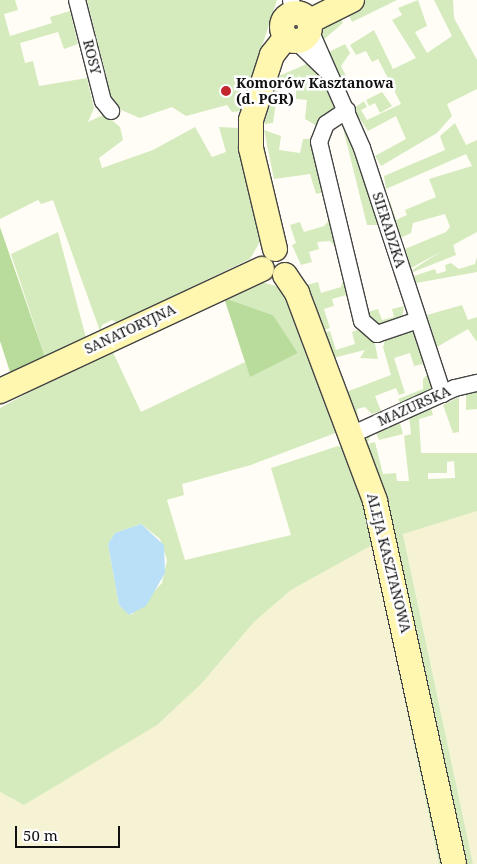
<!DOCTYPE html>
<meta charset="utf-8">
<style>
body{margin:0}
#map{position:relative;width:477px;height:864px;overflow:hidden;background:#fffdf5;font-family:"Noto Serif",serif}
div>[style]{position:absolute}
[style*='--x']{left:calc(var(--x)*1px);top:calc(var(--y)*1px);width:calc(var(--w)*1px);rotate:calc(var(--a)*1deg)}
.farmland>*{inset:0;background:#f6f3d4}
.green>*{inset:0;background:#d5ebbd}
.forest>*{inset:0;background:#b9dc9c}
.water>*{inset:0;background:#b9e0f7}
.roads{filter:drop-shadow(1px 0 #444) drop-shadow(-1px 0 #444) drop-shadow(0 1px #444) drop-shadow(0 -1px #444)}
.street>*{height:16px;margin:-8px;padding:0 8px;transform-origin:8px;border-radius:8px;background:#fff}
.secondary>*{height:24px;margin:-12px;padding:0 12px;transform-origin:12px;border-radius:12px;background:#fff6b0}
.secondary>.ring{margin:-12px;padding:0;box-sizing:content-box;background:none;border:24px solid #fff6b0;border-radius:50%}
.dots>*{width:14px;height:14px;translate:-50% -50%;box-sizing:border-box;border:2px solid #fff;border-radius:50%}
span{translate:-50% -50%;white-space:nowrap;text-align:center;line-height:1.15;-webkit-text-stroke:5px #fff;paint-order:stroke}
.street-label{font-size:14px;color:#111}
.poi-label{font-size:14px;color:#111;font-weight:700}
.left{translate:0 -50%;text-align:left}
.scale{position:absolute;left:15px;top:826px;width:105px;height:22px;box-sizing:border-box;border:2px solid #111;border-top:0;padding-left:6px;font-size:15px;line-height:18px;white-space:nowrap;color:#111;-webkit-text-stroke:4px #fff;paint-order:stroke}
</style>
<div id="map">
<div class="farmland">
<div style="clip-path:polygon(477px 511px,477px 864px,473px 864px,403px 533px)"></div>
<div style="clip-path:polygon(372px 544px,439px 864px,0 864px,0 792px,24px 805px,202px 683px,254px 622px,291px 590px)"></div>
</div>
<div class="green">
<div style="clip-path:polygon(0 0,15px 0,18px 10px,4px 14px,10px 36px,52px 23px,50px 17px,70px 11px,78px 44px,64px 49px,58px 32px,20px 43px,25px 63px,33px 61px,39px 86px,87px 78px,94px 108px,88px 122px,105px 114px,120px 127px,123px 140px,99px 158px,102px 168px,153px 150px,195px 127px,212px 157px,226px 152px,219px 127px,239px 128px,261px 240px,250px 259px,117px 323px,112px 320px,102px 325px,100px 331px,53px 200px,41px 204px,38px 200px,0 219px)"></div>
<div style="clip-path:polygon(87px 0,277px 0,241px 111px,232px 112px,227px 105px,186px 116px,172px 107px,140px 118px,121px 110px,112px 100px)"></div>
<div style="clip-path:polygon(365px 0,397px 0,352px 22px,346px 10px)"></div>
<div style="clip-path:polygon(418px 0,427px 26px,415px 32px,427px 53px,452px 36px,434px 0,453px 0,454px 18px,477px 60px,477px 89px,447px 104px,452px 116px,437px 133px,381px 166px,375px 156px,406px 139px,396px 116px,368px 131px,353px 109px,364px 101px,367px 107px,361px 110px,367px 120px,401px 104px,378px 59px,372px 62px,366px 51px,356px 55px,350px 45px,374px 30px,393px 69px,416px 58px,392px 20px,402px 15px,398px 8px)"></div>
<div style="clip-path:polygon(338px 14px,343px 23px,322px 41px,318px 28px)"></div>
<div style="clip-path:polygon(345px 44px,350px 53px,341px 66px,352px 88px,344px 92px,329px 52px)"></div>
<div style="clip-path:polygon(311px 62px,339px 107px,317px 126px,305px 119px,307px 100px,296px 99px,296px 88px,278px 88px,273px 123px,264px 124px,279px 76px)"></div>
<div style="clip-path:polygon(382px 92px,392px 106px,380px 113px,375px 103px,369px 106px,366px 100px)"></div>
<div style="clip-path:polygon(341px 120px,352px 137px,378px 225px,367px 225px)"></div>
<div style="clip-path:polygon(455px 123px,466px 145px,477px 140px,477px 232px,411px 268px,405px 249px,446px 232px,450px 227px,445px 214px,413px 223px,411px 233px,398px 239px,385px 202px,390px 201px,396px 220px,407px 215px,405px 210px,436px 197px,429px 179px,472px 166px,466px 154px,386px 189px,384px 176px,445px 150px,440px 136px)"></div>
<div style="clip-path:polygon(264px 130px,281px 136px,279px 150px,300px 153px,303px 139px,314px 139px,324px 192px,316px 194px,310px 174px,274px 179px)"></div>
<div style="clip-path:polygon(331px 218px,337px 249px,330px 241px,317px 242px,319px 249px,309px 252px,312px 262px,301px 265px,292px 245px,296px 243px,290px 225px,300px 222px,304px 232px,324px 226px)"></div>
<div style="clip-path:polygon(58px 232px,86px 338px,45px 357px,11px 254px)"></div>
<div style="clip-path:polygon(453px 244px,456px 255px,413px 272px,412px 270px)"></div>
<div style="clip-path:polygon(477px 257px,477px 272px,416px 283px,414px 276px,435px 269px,437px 274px,446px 271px,445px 265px,451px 263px,459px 269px,475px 264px)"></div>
<div style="clip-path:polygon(345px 275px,350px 294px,332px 299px,334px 306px,324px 309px,330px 328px,322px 331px,307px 285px,318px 282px,321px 293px,341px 287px)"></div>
<div style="clip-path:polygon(evenodd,258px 281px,283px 288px,338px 432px,251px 465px,182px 484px,184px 495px,167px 500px,185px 560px,291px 535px,271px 468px,338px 446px,351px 452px,448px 864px,439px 864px,372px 545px,291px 590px,254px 622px,202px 683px,157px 725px,24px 805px,0 792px,0 408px,111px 348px,141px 412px,245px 362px,250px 376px,298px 353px,273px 315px,224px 298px,258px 281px,141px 524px,160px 539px,167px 560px,162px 583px,131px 615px,119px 605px,108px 544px,115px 533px,141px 524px)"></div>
<div style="clip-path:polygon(462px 305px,468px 320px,477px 317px,477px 342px,468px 329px,437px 347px,427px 315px)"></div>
<div style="clip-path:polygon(404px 306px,402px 318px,375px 326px,365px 313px,378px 309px,382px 320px,394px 317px,392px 309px)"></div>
<div style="clip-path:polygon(415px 328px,428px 370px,422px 364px,414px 366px,410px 353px,394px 358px,405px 393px,399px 395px,396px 388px,375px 396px,381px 411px,372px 414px,365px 407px,357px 409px,358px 420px,346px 392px,391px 375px,383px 347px,387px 334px)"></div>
<div style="clip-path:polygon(359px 329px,374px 339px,378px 359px,360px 358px,365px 350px,333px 358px,323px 333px,330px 331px,336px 350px,355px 344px,352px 332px)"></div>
<div style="clip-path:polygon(429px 373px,434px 390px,402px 406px,398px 399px,423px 389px,423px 379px)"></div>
<div style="clip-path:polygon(477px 391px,477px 409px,466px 410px,466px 394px)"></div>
<div style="clip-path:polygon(459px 397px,459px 432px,453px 433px,443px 405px)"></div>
<div style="clip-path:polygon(evenodd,430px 405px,433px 415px,419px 419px,421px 453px,477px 453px,477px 511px,403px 534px,473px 864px,459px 864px,364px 440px,373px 431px,367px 444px,375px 442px,383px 474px,396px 473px,397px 481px,409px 481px,404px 436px,411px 434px,409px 415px,430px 405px,454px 461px,455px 478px,428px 479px,428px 473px,447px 473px,447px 462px,454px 461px)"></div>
<div style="clip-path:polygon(399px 419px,403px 434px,379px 440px,375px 430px)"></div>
</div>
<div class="forest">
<div style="clip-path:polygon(0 227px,45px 357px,0 379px,10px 372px,0 341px)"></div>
<div style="clip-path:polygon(224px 298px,273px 315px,298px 353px,250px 377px)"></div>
</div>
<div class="water">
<div style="clip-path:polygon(141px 524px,164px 545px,165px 573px,146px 606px,129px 615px,119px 605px,108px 544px,115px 533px)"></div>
</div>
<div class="roads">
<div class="street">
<div style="--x:77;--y:0;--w:104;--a:75.6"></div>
<div style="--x:103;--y:101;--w:13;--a:51"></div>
<div style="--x:291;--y:0;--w:13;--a:81"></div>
<div style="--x:310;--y:30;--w:129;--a:66.2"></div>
<div style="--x:362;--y:148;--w:259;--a:71.8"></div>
<div style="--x:296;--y:41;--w:43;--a:44.1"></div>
<div style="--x:347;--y:110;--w:25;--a:146"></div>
<div style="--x:326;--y:124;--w:19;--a:111"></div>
<div style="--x:319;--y:142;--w:184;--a:76.5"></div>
<div style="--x:362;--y:321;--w:20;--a:41"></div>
<div style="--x:377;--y:334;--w:43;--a:-18.9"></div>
<div style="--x:353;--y:434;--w:112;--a:-24.3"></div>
<div style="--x:455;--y:388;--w:23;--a:-13"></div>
</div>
<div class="secondary">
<div class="ring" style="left:282px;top:13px;width:4px;height:4px"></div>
<div style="--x:310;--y:21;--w:47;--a:-26.6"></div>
<div style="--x:275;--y:249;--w:104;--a:-103.4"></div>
<div style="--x:251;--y:148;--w:28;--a:-90"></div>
<div style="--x:251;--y:120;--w:68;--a:-72.1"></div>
<div style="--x:272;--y:55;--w:23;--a:-52"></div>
<div style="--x:285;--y:275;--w:22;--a:56"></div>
<div style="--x:297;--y:293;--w:222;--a:69.4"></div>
<div style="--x:375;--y:501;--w:371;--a:77.7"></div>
<div style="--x:0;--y:391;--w:289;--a:-25"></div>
</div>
</div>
<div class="dots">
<div style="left:226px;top:91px;background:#c4262e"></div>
</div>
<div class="street-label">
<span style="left:92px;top:57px;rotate:76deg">ROSY</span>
<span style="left:389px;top:230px;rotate:72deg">SIERADZKA</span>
<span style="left:130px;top:329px;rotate:-25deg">SANATORYJNA</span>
<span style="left:414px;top:406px;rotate:-24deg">MAZURSKA</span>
<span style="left:389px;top:563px;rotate:76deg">ALEJA KASZTANOWA</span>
</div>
<div class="poi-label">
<span class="left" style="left:236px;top:91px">Komorów Kasztanowa<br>(d. PGR)</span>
</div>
<div class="scale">50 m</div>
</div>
